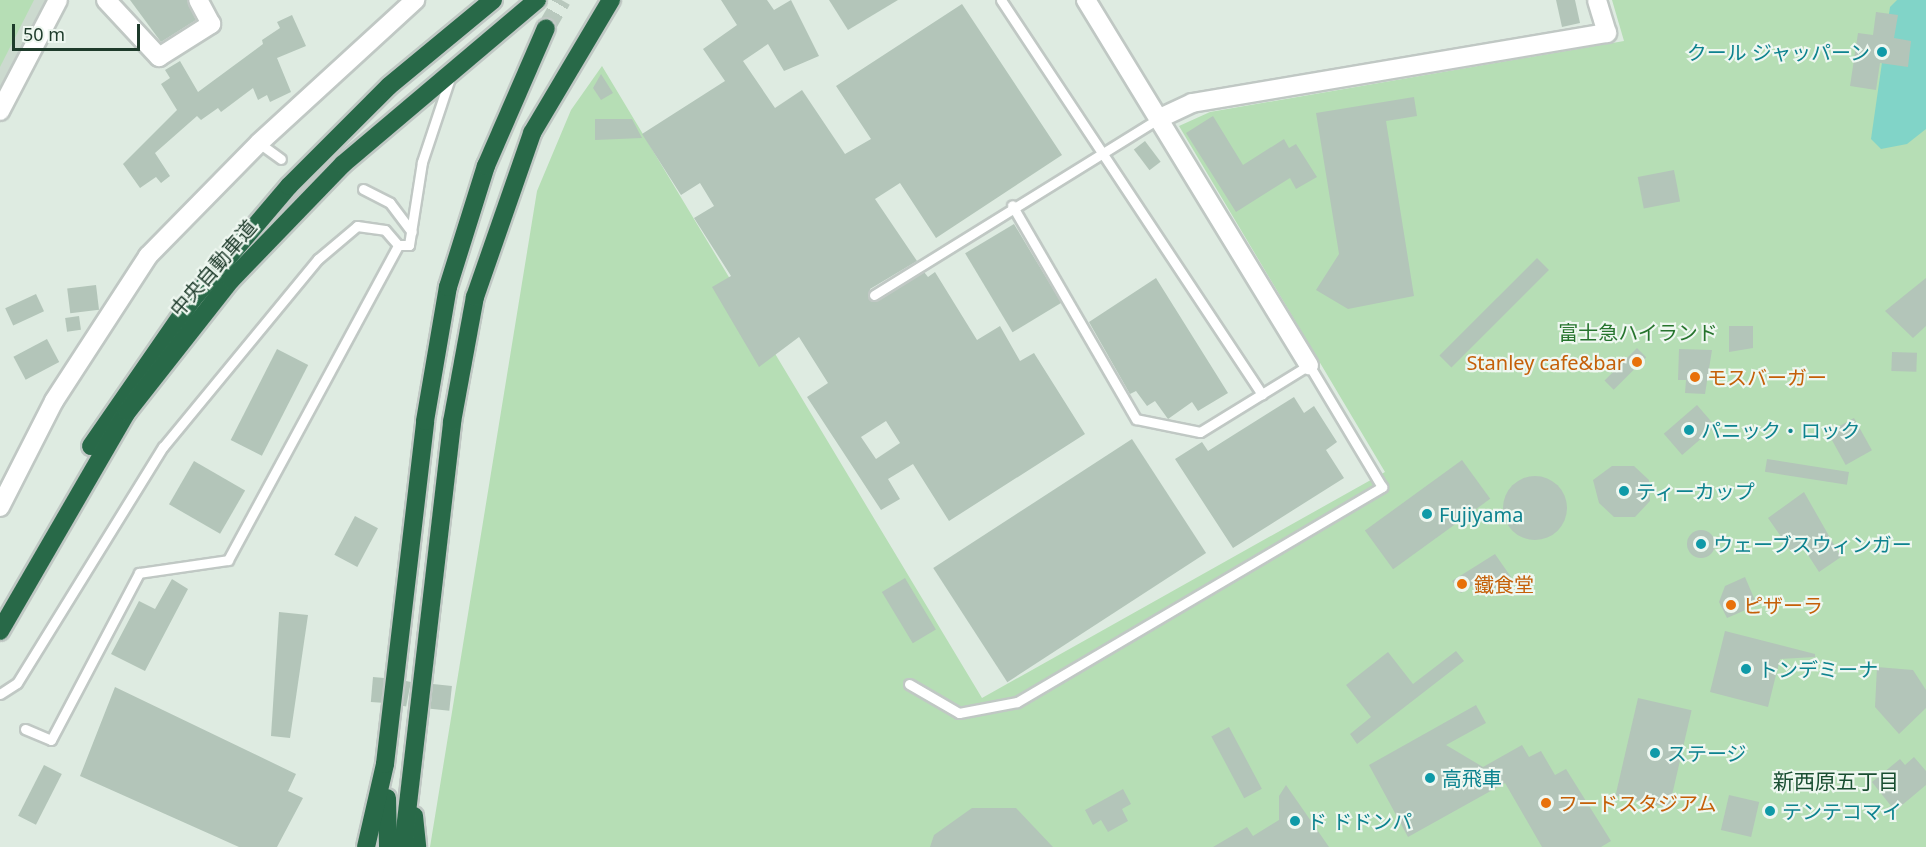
<!DOCTYPE html>
<meta charset="utf-8">
<style>
body{margin:0}
#map{position:relative;width:1926px;height:847px;overflow:hidden;background:#deebe1;font-family:"Noto Sans","Noto Sans JP",sans-serif}
div>[style]{position:absolute}
[style*='--x']{left:calc(var(--x)*1px);top:calc(var(--y)*1px);width:calc(var(--w)*1px);rotate:calc(var(--a)*1deg)}
.built>*{inset:0;background:#ccdacf}
.green>*{inset:0;background:#b6deb5}
.water>*{inset:0;background:#81d4c8}
.building>*{inset:0;background:#b3c5b9;transform-origin:0 0}
.round{border-radius:50%}
.highway-tunnel>*{height:18px;margin-top:-9px;transform-origin:0;background:repeating-linear-gradient(90deg,#b8c8bd 0 18px,transparent 0 27px)}
.roads{filter:drop-shadow(2px 0 #c0c8c4) drop-shadow(-2px 0 #c0c8c4) drop-shadow(0 2px #c0c8c4) drop-shadow(0 -2px #c0c8c4)}
.lane>*{height:9px;margin:-4.5px;padding:0 4.5px;transform-origin:4.5px;border-radius:4.5px;background:#fff}
.street>*{height:18px;margin:-9px;padding:0 9px;transform-origin:9px;border-radius:9px;background:#fff}
.highway>*{height:18px;margin:-9px;padding:0 9px;transform-origin:9px;border-radius:9px;background:#286948}
.dots>*{width:16px;height:16px;translate:-50% -50%;box-sizing:border-box;border:3px solid #eef7f0;border-radius:50%}
span{translate:-50% -50%;white-space:nowrap;text-align:center;line-height:1.15;-webkit-text-stroke:4.5px #eef7f0;paint-order:stroke}
.culture-label{font-size:20px;color:#0d838f}
.right{translate:-100% -50%;text-align:right}
.left{translate:0 -50%;text-align:left}
.street-label{font-size:20px;color:#1e3b2b}
.park-label{font-size:20px;color:#26742d}
.food-label{font-size:20px;color:#c56008}
.neighbourhood-label{font-size:21px;color:#194e31}
.scale{position:absolute;left:12px;top:24px;width:128px;height:27px;box-sizing:border-box;border:3px solid #1e3b2b;border-top:0;padding-left:8px;font-size:18px;line-height:21px;white-space:nowrap;color:#1e3b2b;-webkit-text-stroke:4px #eef7f0;paint-order:stroke}
</style>
<div id="map">
<div class="built">
<div style="clip-path:polygon(0 0,47px 0,0 91px)"></div>
</div>
<div class="green">
<div style="clip-path:polygon(0 0,34px 0,0 67px)"></div>
<div style="clip-path:polygon(1612px 0,1926px 0,1926px 847px,430px 847px,537px 191px,571px 110px,602px 66px,982px 698px,1385px 472px,1179px 126px,1210px 112px,1624px 41px)"></div>
</div>
<div class="water">
<div style="clip-path:polygon(1897px 0,1926px 0,1926px 129px,1907px 144px,1881px 149px,1871px 139px,1890px 7px)"></div>
</div>
<div class="building">
<div style="clip-path:polygon(130px 0,187px 0,196px 20px,161px 42px)"></div>
<div style="clip-path:polygon(evenodd,721px 0,767px 0,774px 10px,791px 0,819px 56px,784px 71px,768px 44px,743px 61px,775px 108px,802px 90px,845px 154px,871px 139px,836px 86px,962px 4px,1062px 155px,936px 238px,900px 183px,875px 199px,917px 261px,870px 289px,869px 299px,877px 301px,924px 272px,928px 277px,935px 272px,977px 340px,1000px 326px,1020px 361px,1034px 353px,1085px 434px,949px 521px,913px 464px,888px 479px,900px 499px,881px 510px,807px 397px,828px 383px,799px 337px,759px 367px,712px 287px,731px 276px,694px 218px,714px 206px,700px 183px,681px 195px,642px 134px,725px 81px,703px 49px,737px 25px,721px 0,886px 421px,900px 443px,876px 459px,861px 437px,886px 421px)"></div>
<div style="clip-path:polygon(829px 0,898px 0,848px 30px)"></div>
<div style="clip-path:polygon(1556px 0,1575px 0,1580px 23px,1562px 27px)"></div>
<div style="clip-path:polygon(1876px 12px,1898px 15px,1894px 38px,1911px 41px,1908px 67px,1880px 63px,1876px 90px,1850px 86px,1858px 33px,1873px 35px)"></div>
<div style="clip-path:polygon(292px 15px,306px 46px,277px 58px,291px 92px,270px 102px,267px 95px,258px 100px,253px 88px,221px 112px,218px 108px,201px 120px,197px 116px,155px 153px,170px 176px,161px 183px,156px 177px,140px 188px,123px 164px,177px 110px,161px 84px,170px 78px,165px 70px,180px 61px,198px 92px,263px 44px,262px 40px,280px 28px,277px 22px)"></div>
<div style="clip-path:polygon(601px 74px,613px 93px,601px 100px,593px 88px)"></div>
<div style="clip-path:polygon(1414px 97px,1417px 116px,1386px 121px,1414px 296px,1348px 309px,1316px 290px,1339px 254px,1316px 113px)"></div>
<div style="clip-path:polygon(1213px 116px,1243px 165px,1284px 139px,1289px 148px,1296px 144px,1317px 177px,1296px 189px,1290px 178px,1236px 212px,1186px 133px)"></div>
<div style="clip-path:polygon(595px 119px,632px 119px,642px 138px,595px 140px)"></div>
<div style="left:1145px;top:141px;width:26px;height:14px;rotate:53deg"></div>
<div style="left:1674px;top:170px;width:32px;height:37px;rotate:79deg"></div>
<div style="left:1014px;top:224px;width:92px;height:57px;rotate:59deg"></div>
<div style="left:1537px;top:258px;width:17px;height:138px;rotate:45deg"></div>
<div style="clip-path:polygon(1156px 278px,1228px 393px,1198px 411px,1192px 402px,1168px 419px,1155px 401px,1147px 406px,1136px 391px,1130px 394px,1089px 322px)"></div>
<div style="clip-path:polygon(1926px 278px,1926px 326px,1913px 338px,1885px 311px)"></div>
<div style="left:96px;top:285px;width:25px;height:29px;rotate:83deg"></div>
<div style="left:36px;top:294px;width:19px;height:34px;rotate:65deg"></div>
<div style="left:79px;top:316px;width:14px;height:14px;rotate:82deg"></div>
<div style="clip-path:polygon(1729px 326px,1753px 326px,1753px 348px,1729px 352px)"></div>
<div style="left:47px;top:339px;width:26px;height:38px;rotate:62deg"></div>
<div style="left:1637px;top:348px;width:13px;height:46px;rotate:45deg"></div>
<div style="left:277px;top:349px;width:35px;height:102px;rotate:27deg"></div>
<div style="clip-path:polygon(1679px 349px,1712px 350px,1705px 394px,1685px 393px,1686px 380px,1678px 380px)"></div>
<div style="left:1892px;top:352px;width:25px;height:19px;rotate:2deg"></div>
<div style="clip-path:polygon(1294px 397px,1304px 413px,1314px 406px,1337px 442px,1326px 450px,1344px 478px,1233px 548px,1175px 459px,1202px 442px,1208px 451px)"></div>
<div style="left:1697px;top:405px;width:28px;height:44px;rotate:49deg"></div>
<div style="left:1854px;top:418px;width:37px;height:30px;rotate:61deg"></div>
<div style="left:1132px;top:439px;width:136px;height:237px;rotate:57deg"></div>
<div style="left:1767px;top:459px;width:83px;height:13px;rotate:9deg"></div>
<div style="left:1462px;top:460px;width:48px;height:120px;rotate:54deg"></div>
<div style="left:194px;top:461px;width:59px;height:50px;rotate:30deg"></div>
<div style="clip-path:polygon(1612px 466px,1634px 466px,1649px 480px,1650px 501px,1635px 517px,1614px 517px,1599px 503px,1593px 480px)"></div>
<div class="round" style="left:1503px;top:476px;width:64px;height:64px"></div>
<div style="clip-path:polygon(1804px 492px,1841px 557px,1819px 572px,1801px 544px,1791px 551px,1768px 518px)"></div>
<div style="left:355px;top:516px;width:26px;height:44px;rotate:28deg"></div>
<div class="round" style="left:1687px;top:530px;width:28px;height:28px"></div>
<div style="clip-path:polygon(1495px 554px,1511px 577px,1492px 590px,1484px 578px,1461px 593px,1452px 581px)"></div>
<div style="clip-path:polygon(1745px 577px,1757px 605px,1727px 618px,1719px 602px,1725px 586px)"></div>
<div style="left:905px;top:578px;width:60px;height:27px;rotate:59deg"></div>
<div style="clip-path:polygon(172px 579px,188px 589px,145px 671px,111px 654px,139px 601px,155px 609px)"></div>
<div style="clip-path:polygon(279px 612px,308px 615px,290px 738px,271px 736px)"></div>
<div style="clip-path:polygon(1725px 631px,1815px 654px,1815px 657px,1780px 659px,1768px 707px,1710px 692px)"></div>
<div style="clip-path:polygon(1456px 651px,1464px 661px,1357px 744px,1350px 734px,1371px 717px,1346px 685px,1388px 652px,1413px 684px)"></div>
<div style="clip-path:polygon(1877px 667px,1913px 670px,1926px 690px,1926px 708px,1899px 734px,1875px 707px)"></div>
<div style="left:373px;top:677px;width:11px;height:25px;rotate:5deg"></div>
<div style="left:406px;top:681px;width:5px;height:25px;rotate:11deg"></div>
<div style="left:433px;top:684px;width:19px;height:25px;rotate:6deg"></div>
<div style="clip-path:polygon(115px 687px,296px 774px,288px 791px,303px 798px,277px 847px,239px 847px,80px 776px)"></div>
<div style="left:1638px;top:698px;width:55px;height:100px;rotate:13deg"></div>
<div style="clip-path:polygon(1476px 705px,1486px 723px,1446px 745px,1483px 767px,1522px 745px,1529px 757px,1541px 751px,1555px 775px,1566px 769px,1611px 841px,1601px 847px,1542px 847px,1505px 783px,1408px 837px,1369px 765px)"></div>
<div style="left:1229px;top:727px;width:70px;height:20px;rotate:62deg"></div>
<div style="clip-path:polygon(1914px 757px,1926px 771px,1926px 785px,1895px 811px,1872px 782px,1900px 759px,1905px 765px)"></div>
<div style="left:44px;top:765px;width:20px;height:57px;rotate:27deg"></div>
<div style="clip-path:polygon(1286px 785px,1329px 847px,1213px 847px,1247px 827px,1253px 836px,1279px 820px,1279px 796px)"></div>
<div style="clip-path:polygon(1123px 789px,1131px 804px,1122px 809px,1128px 821px,1108px 832px,1101px 820px,1093px 825px,1085px 810px)"></div>
<div style="left:1729px;top:795px;width:31px;height:36px;rotate:13deg"></div>
<div style="clip-path:polygon(972px 808px,1016px 808px,1053px 847px,930px 847px,934px 835px)"></div>
</div>
<div class="highway-tunnel">
<div style="--x:546;--y:28;--w:32;--a:-60"></div>
</div>
<div class="roads">
<div class="lane">
<div style="--x:1001;--y:0;--w:473;--a:56.5"></div>
<div style="--x:259;--y:143;--w:27;--a:36"></div>
<div style="--x:363;--y:189;--w:30;--a:27"></div>
<div style="--x:390;--y:203;--w:36;--a:53"></div>
<div style="--x:874;--y:295;--w:334;--a:-31.8"></div>
<div style="--x:909;--y:684;--w:58;--a:30.1"></div>
<div style="--x:959;--y:713;--w:59;--a:-10.7"></div>
<div style="--x:1017;--y:702;--w:424;--a:-30.5"></div>
<div style="--x:1382;--y:487;--w:142;--a:-120.9"></div>
<div style="--x:1309;--y:365;--w:128;--a:148.4"></div>
<div style="--x:1200;--y:432;--w:65;--a:-168.5"></div>
<div style="--x:1136;--y:419;--w:247;--a:-120.1"></div>
<div style="--x:0;--y:694;--w:20;--a:-33"></div>
<div style="--x:17;--y:683;--w:278;--a:-58.3"></div>
<div style="--x:163;--y:447;--w:244;--a:-50.5"></div>
<div style="--x:318;--y:259;--w:51;--a:-40.2"></div>
<div style="--x:357;--y:226;--w:28;--a:8"></div>
<div style="--x:385;--y:230;--w:20;--a:49"></div>
<div style="--x:398;--y:245;--w:11;--a:0"></div>
<div style="--x:409;--y:245;--w:84;--a:-81.1"></div>
<div style="--x:422;--y:162;--w:89;--a:-71.6"></div>
<div style="--x:25;--y:729;--w:28;--a:23"></div>
<div style="--x:51;--y:740;--w:189;--a:-62.2"></div>
<div style="--x:139;--y:573;--w:90;--a:-8.3"></div>
<div style="--x:228;--y:560;--w:358;--a:-61.6"></div>
</div>
<div class="street">
<div style="--x:106;--y:0;--w:78;--a:47.1"></div>
<div style="--x:159;--y:57;--w:62;--a:-32.4"></div>
<div style="--x:211;--y:24;--w:27;--a:-118"></div>
<div style="--x:1086;--y:0;--w:428;--a:58.6"></div>
<div style="--x:0;--y:111;--w:125;--a:-62.4"></div>
<div style="--x:1158;--y:119;--w:38;--a:-25"></div>
<div style="--x:1192;--y:103;--w:421;--a:-9.6"></div>
<div style="--x:1607;--y:33;--w:34;--a:-107"></div>
<div style="--x:0;--y:507;--w:119;--a:-63"></div>
<div style="--x:54;--y:401;--w:173;--a:-57"></div>
<div style="--x:148;--y:256;--w:158;--a:-45.5"></div>
<div style="--x:259;--y:143;--w:212;--a:-42.5"></div>
</div>
<div class="highway">
<div style="--x:91;--y:446;--w:178;--a:-55.3"></div>
<div style="--x:192;--y:300;--w:150;--a:-49.6"></div>
<div style="--x:289;--y:186;--w:141;--a:-45"></div>
<div style="--x:389;--y:86;--w:135;--a:-39.6"></div>
<div style="--x:0;--y:631;--w:253;--a:-59.9"></div>
<div style="--x:127;--y:412;--w:168;--a:-51.8"></div>
<div style="--x:231;--y:280;--w:161;--a:-46"></div>
<div style="--x:343;--y:164;--w:254;--a:-40.2"></div>
<div style="--x:387;--y:798;--w:49;--a:88.8"></div>
<div style="--x:414;--y:816;--w:31;--a:84"></div>
<div style="--x:366;--y:847;--w:85;--a:-77.1"></div>
<div style="--x:385;--y:764;--w:345;--a:-83.3"></div>
<div style="--x:425;--y:421;--w:136;--a:-80.3"></div>
<div style="--x:448;--y:287;--w:127;--a:-72.6"></div>
<div style="--x:486;--y:166;--w:150;--a:-66.5"></div>
<div style="--x:403;--y:847;--w:428;--a:-83.4"></div>
<div style="--x:452;--y:422;--w:127;--a:-79.6"></div>
<div style="--x:475;--y:297;--w:174;--a:-70.8"></div>
<div style="--x:532;--y:133;--w:155;--a:-59.3"></div>
</div>
</div>
<div class="dots">
<div style="left:1882px;top:52px;background:#0f9aa8"></div>
<div style="left:1637px;top:362px;background:#e8710a"></div>
<div style="left:1695px;top:377px;background:#e8710a"></div>
<div style="left:1689px;top:430px;background:#0f9aa8"></div>
<div style="left:1624px;top:491px;background:#0f9aa8"></div>
<div style="left:1427px;top:514px;background:#0f9aa8"></div>
<div style="left:1701px;top:544px;background:#0f9aa8"></div>
<div style="left:1462px;top:584px;background:#e8710a"></div>
<div style="left:1731px;top:605px;background:#e8710a"></div>
<div style="left:1746px;top:669px;background:#0f9aa8"></div>
<div style="left:1655px;top:753px;background:#0f9aa8"></div>
<div style="left:1430px;top:778px;background:#0f9aa8"></div>
<div style="left:1546px;top:803px;background:#e8710a"></div>
<div style="left:1770px;top:811px;background:#0f9aa8"></div>
<div style="left:1295px;top:821px;background:#0f9aa8"></div>
</div>
<div class="culture-label">
<span class="right" style="left:1870px;top:52px">クール ジャッパーン</span>
<span class="left" style="left:1701px;top:430px">パニック・ロック</span>
<span class="left" style="left:1636px;top:491px">ティーカップ</span>
<span class="left" style="left:1439px;top:514px">Fujiyama</span>
<span class="left" style="left:1713px;top:544px">ウェーブスウィンガー</span>
<span class="left" style="left:1758px;top:669px">トンデミーナ</span>
<span class="left" style="left:1667px;top:753px">ステージ</span>
<span class="left" style="left:1442px;top:778px">高飛車</span>
<span class="left" style="left:1782px;top:811px">テンテコマイ</span>
<span class="left" style="left:1307px;top:821px">ド ドドンパ</span>
</div>
<div class="street-label">
<span style="left:213px;top:268px;rotate:-49deg">中央自動車道</span>
</div>
<div class="park-label">
<span style="left:1638px;top:332px">富士急ハイランド</span>
</div>
<div class="food-label">
<span class="right" style="left:1625px;top:362px">Stanley cafe&amp;bar</span>
<span class="left" style="left:1707px;top:377px">モスバーガー</span>
<span class="left" style="left:1474px;top:584px">鐵食堂</span>
<span class="left" style="left:1743px;top:605px">ピザーラ</span>
<span class="left" style="left:1558px;top:803px">フードスタジアム</span>
</div>
<div class="neighbourhood-label">
<span style="left:1836px;top:781px">新西原五丁目</span>
</div>
<div class="scale">50 m</div>
</div>
